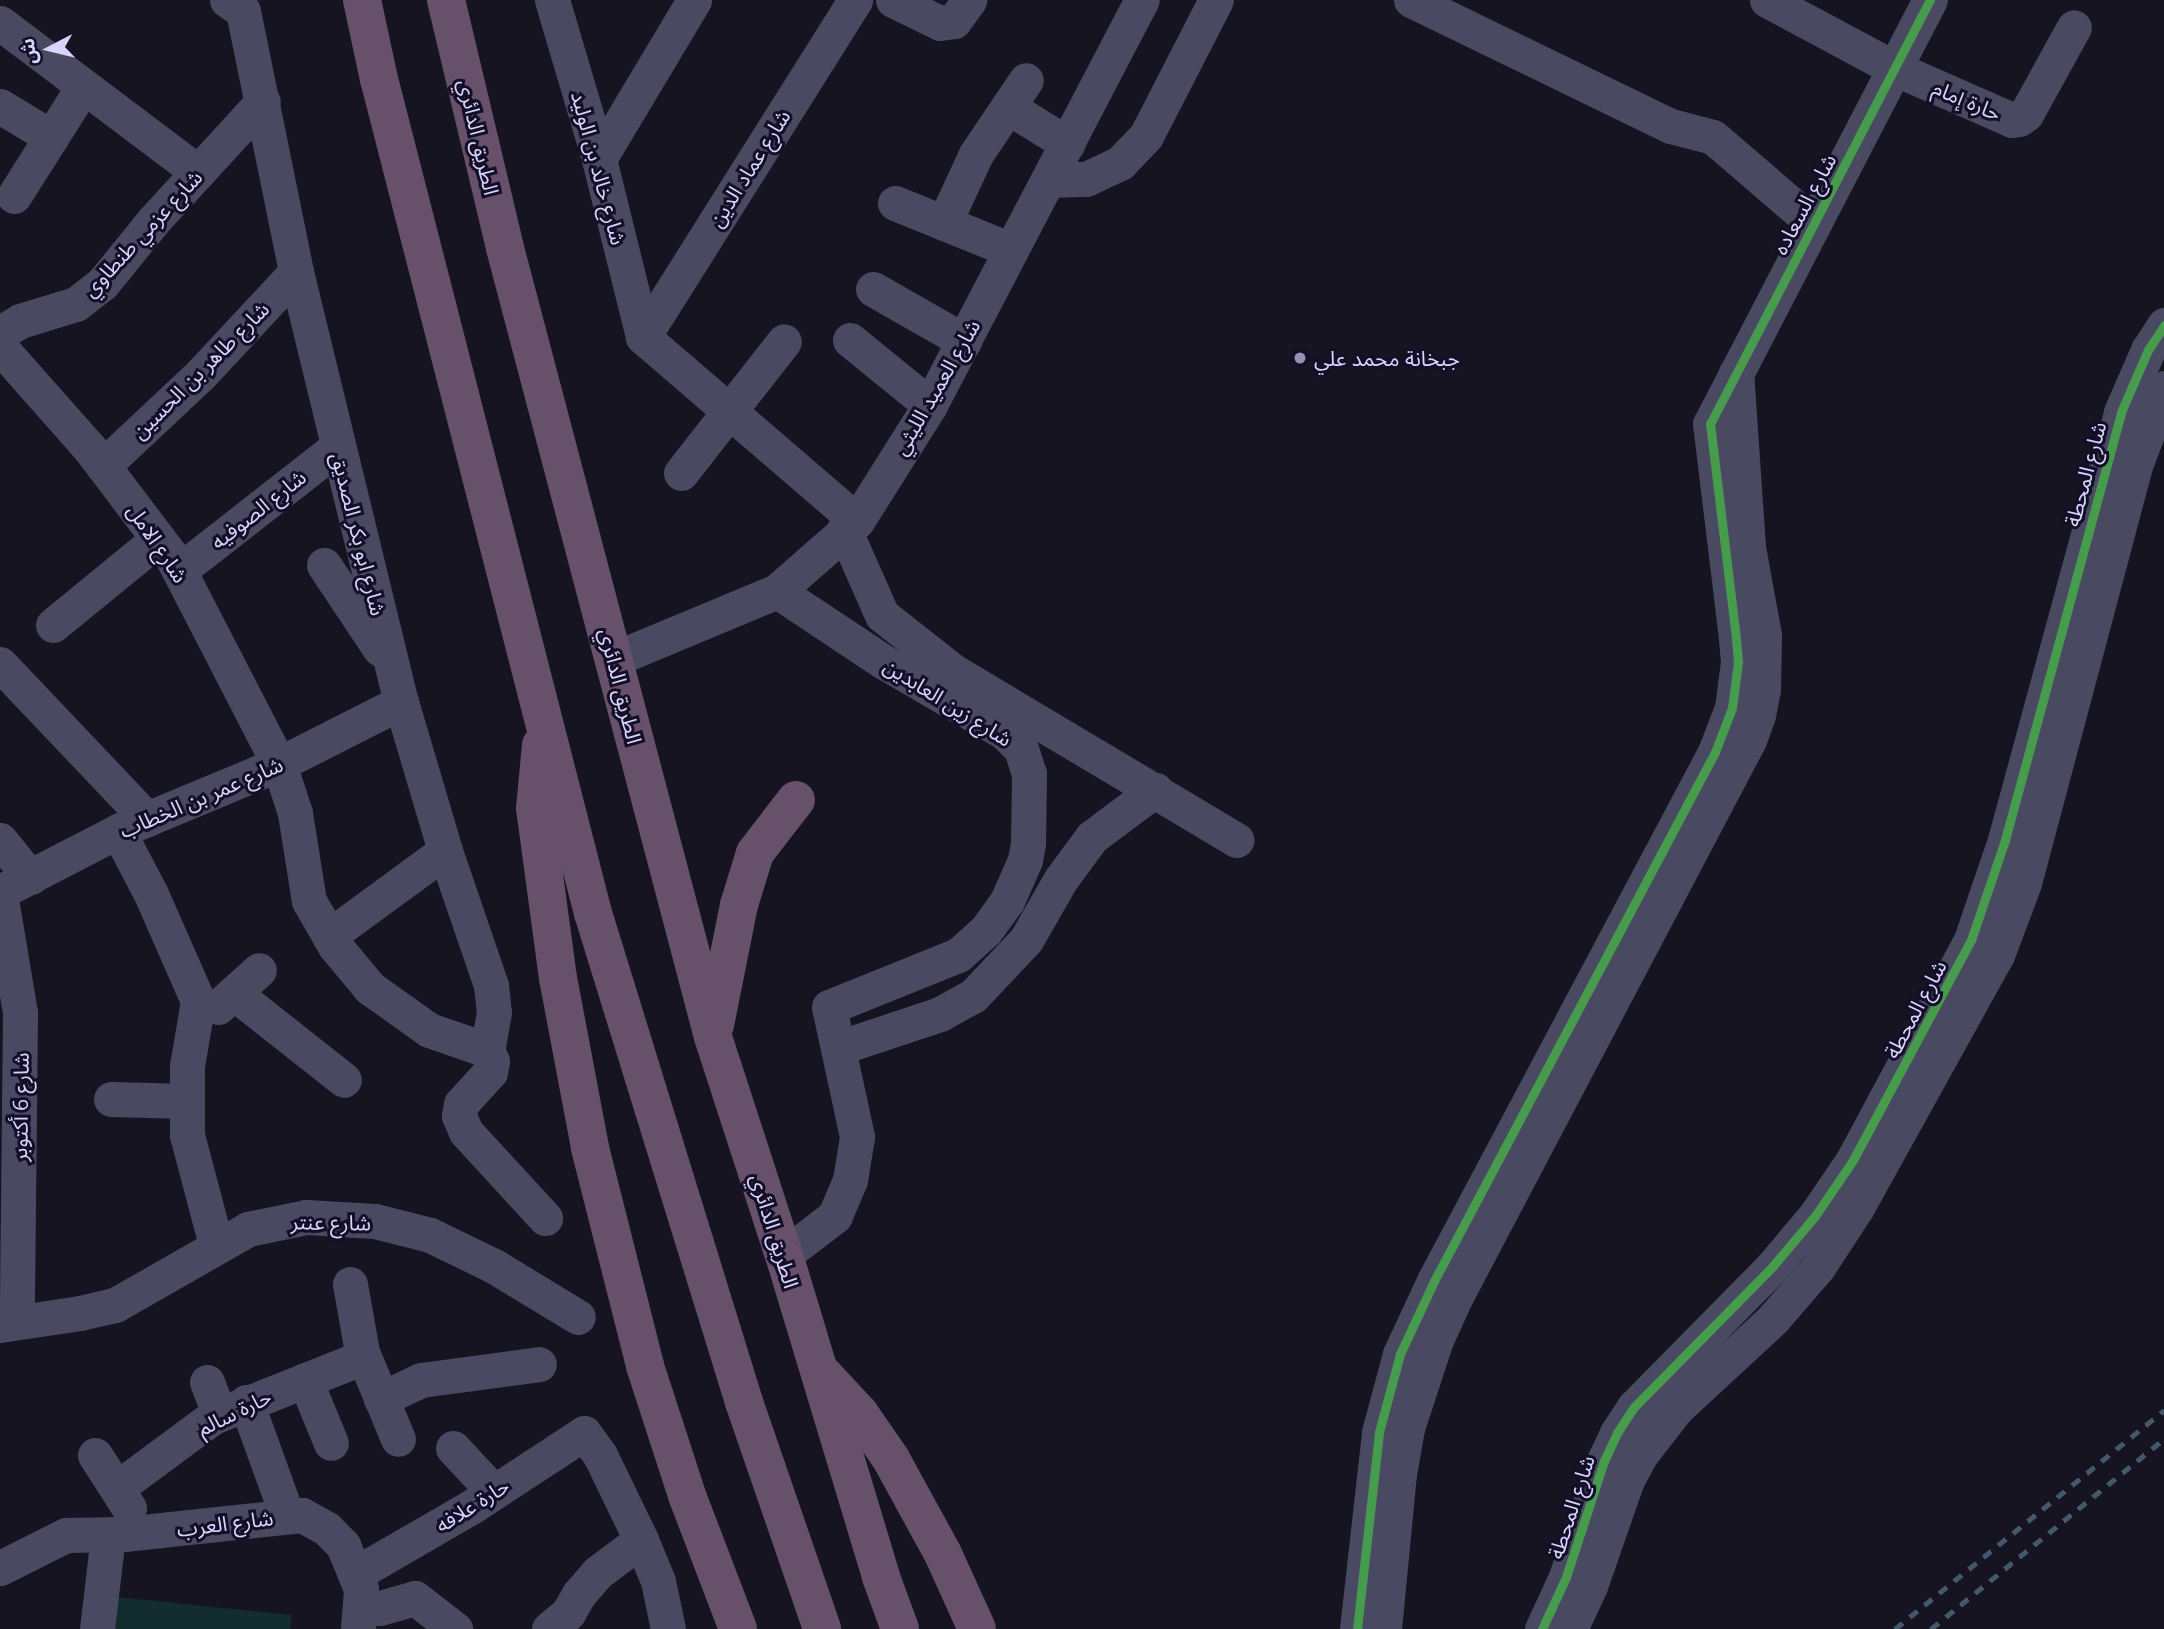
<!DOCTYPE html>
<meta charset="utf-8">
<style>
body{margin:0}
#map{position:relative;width:2164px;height:1629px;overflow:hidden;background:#161421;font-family:"Open Sans","Noto Sans Arabic",sans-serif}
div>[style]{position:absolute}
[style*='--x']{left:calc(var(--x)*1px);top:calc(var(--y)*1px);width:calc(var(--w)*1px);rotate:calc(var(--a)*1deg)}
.green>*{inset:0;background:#132c2d}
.minor>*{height:35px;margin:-17.5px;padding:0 17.5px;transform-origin:17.5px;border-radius:17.5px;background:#4a4962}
.highway>*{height:38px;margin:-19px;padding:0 19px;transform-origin:19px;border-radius:19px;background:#67516a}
.rail>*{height:5px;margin-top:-2.5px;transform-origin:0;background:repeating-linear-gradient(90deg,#43596b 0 10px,transparent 0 19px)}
.cycleway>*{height:9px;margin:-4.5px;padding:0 4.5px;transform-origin:4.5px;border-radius:4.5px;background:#469c4c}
.dots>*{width:19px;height:19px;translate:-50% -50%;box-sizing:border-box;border:4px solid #130f26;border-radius:50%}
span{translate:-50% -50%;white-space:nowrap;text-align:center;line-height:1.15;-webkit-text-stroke:6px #130f26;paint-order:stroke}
.street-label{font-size:21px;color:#d9d4ff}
.poi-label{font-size:21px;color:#d9d4ff}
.left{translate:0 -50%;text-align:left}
.north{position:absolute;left:14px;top:14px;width:70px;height:70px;-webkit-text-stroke:5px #130f26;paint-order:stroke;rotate:263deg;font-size:19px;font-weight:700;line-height:28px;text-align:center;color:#d9d4ff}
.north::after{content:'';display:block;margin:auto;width:24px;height:32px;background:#d9d4ff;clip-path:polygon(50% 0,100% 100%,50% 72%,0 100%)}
</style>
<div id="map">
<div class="green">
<div style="clip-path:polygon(106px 1596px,292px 1615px,290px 1629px,103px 1629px)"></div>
</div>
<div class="minor">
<div style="--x:227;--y:0;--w:19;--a:35"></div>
<div style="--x:243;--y:11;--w:266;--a:78.5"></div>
<div style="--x:296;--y:272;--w:443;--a:76.3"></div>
<div style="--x:401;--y:702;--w:155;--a:73.5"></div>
<div style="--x:445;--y:851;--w:142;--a:71.1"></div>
<div style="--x:491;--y:985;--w:27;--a:84"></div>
<div style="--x:494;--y:1012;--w:39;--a:100"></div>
<div style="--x:552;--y:0;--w:166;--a:73.5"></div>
<div style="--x:599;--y:159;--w:183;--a:76.1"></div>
<div style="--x:893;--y:0;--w:52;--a:26.1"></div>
<div style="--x:940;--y:23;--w:14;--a:-8"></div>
<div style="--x:954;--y:21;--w:26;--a:-54"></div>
<div style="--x:1411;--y:0;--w:289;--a:25.9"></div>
<div style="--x:1671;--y:126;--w:43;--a:14.7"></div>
<div style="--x:1713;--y:137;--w:132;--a:40.7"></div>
<div style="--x:1767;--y:0;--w:144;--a:28.2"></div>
<div style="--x:1894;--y:68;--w:129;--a:23.8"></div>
<div style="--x:2012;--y:120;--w:7;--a:-8"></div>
<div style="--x:2019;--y:119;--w:9;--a:-36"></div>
<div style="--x:2026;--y:114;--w:99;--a:-61.1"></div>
<div style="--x:0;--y:23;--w:248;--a:37"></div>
<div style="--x:0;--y:106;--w:60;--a:31.3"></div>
<div style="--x:1008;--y:107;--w:70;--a:31.7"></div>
<div style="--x:599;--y:159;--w:185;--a:-59.1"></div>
<div style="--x:1049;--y:180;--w:37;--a:-2"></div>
<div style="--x:1086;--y:179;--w:38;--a:-25"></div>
<div style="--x:1120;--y:163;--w:37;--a:-46"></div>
<div style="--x:1146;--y:136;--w:153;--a:-62.8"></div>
<div style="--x:14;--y:196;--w:129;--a:-57.7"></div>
<div style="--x:895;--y:203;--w:125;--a:22.1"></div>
<div style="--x:944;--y:223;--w:76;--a:-65.1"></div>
<div style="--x:976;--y:154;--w:89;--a:-56"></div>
<div style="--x:873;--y:289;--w:105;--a:29.7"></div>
<div style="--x:0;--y:333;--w:23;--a:-31"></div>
<div style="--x:20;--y:321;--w:59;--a:-16.9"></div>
<div style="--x:76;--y:304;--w:33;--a:-38"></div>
<div style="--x:102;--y:284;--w:82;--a:-50.9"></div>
<div style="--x:154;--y:220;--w:161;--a:-47.5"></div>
<div style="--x:643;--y:337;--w:398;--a:-57.8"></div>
<div style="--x:643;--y:337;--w:282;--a:40.7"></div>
<div style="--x:850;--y:340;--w:103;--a:39.1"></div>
<div style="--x:0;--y:347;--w:137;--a:48.5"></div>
<div style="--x:91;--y:450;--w:134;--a:52.9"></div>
<div style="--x:172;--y:557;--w:233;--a:62.7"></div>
<div style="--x:279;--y:764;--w:52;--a:71.9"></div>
<div style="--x:295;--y:813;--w:89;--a:81"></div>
<div style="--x:309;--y:901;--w:52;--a:60"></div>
<div style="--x:335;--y:946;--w:55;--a:50.2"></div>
<div style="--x:370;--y:988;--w:72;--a:35.4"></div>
<div style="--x:429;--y:1030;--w:61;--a:19"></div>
<div style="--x:487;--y:1050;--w:12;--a:66"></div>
<div style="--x:492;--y:1061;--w:11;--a:100"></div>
<div style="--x:490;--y:1072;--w:43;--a:132.2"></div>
<div style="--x:461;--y:1104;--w:12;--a:99"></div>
<div style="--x:459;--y:1116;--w:17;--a:66"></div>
<div style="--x:466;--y:1132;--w:117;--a:47.4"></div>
<div style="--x:103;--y:466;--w:133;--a:-43.2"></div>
<div style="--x:200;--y:375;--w:141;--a:-47"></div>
<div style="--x:681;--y:473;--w:167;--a:-52"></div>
<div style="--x:844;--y:529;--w:94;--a:66.2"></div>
<div style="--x:882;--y:615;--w:90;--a:38.3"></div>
<div style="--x:953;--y:671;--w:330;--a:30.8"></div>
<div style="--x:324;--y:565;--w:101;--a:56.3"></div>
<div style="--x:180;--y:570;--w:198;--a:-38"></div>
<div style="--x:777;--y:591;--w:128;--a:33.6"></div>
<div style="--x:884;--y:662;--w:139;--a:30.3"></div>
<div style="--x:1004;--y:732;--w:24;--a:45"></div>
<div style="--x:1021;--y:749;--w:25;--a:72"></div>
<div style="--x:1029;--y:773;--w:70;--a:90.8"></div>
<div style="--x:1028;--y:843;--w:17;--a:100"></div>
<div style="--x:1025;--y:860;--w:45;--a:113.7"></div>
<div style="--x:1007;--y:901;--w:37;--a:126"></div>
<div style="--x:985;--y:931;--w:36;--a:138"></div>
<div style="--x:958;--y:955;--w:139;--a:158"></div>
<div style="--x:829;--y:1007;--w:133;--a:77.8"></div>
<div style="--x:857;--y:1137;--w:44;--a:99.2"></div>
<div style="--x:850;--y:1180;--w:39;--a:113"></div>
<div style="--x:835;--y:1216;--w:64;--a:142.6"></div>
<div style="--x:53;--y:625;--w:136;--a:-39.3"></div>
<div style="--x:614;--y:659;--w:177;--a:-22.6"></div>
<div style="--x:777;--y:591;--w:106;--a:-41.2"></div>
<div style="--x:857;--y:521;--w:137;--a:-57.8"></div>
<div style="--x:930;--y:405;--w:457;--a:-62.4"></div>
<div style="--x:0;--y:664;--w:214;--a:46.5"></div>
<div style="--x:118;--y:831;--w:71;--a:62.4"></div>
<div style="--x:151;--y:894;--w:117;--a:66.3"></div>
<div style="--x:198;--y:1001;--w:66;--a:99.6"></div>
<div style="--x:187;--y:1066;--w:69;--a:90"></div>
<div style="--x:187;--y:1135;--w:114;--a:75.2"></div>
<div style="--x:0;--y:840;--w:48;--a:51"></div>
<div style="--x:0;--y:892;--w:133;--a:-27.3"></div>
<div style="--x:118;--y:831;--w:174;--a:-22.6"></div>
<div style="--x:279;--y:764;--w:137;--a:-26.9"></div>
<div style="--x:0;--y:893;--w:122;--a:80.5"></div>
<div style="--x:20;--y:1013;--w:309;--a:90.6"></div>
<div style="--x:329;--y:936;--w:144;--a:-36.2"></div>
<div style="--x:234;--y:993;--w:140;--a:38.3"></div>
<div style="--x:218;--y:1007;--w:55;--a:-42.1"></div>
<div style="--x:838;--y:1048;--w:108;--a:-18.4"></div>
<div style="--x:940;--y:1014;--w:38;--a:-29"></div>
<div style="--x:973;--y:996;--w:77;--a:-46.6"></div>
<div style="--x:1026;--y:940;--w:70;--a:-60.2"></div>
<div style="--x:1061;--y:879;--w:52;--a:-53.6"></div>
<div style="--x:1092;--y:837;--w:79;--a:-36.7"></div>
<div style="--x:111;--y:1099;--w:75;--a:1.5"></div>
<div style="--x:350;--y:1284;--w:69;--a:80"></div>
<div style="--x:362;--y:1352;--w:94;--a:67.5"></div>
<div style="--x:0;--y:1325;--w:81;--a:-8.5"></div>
<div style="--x:80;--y:1313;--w:36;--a:-13"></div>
<div style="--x:115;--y:1305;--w:153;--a:-29.7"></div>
<div style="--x:248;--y:1229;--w:59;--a:-11.7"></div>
<div style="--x:306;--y:1217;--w:69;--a:3.3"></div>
<div style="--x:375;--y:1221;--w:57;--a:14.3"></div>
<div style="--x:430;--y:1235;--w:71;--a:25.8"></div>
<div style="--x:494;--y:1266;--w:98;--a:31.3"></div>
<div style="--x:305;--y:1380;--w:68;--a:67.6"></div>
<div style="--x:207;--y:1382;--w:34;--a:69"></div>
<div style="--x:381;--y:1399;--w:44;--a:-25.4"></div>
<div style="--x:421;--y:1380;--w:119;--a:-7.7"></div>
<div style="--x:246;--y:1402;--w:120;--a:70.1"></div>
<div style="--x:453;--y:1448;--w:60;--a:47"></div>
<div style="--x:95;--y:1455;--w:63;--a:57.3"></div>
<div style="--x:117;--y:1488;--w:119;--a:-36.5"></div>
<div style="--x:213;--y:1417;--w:162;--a:-21.7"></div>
<div style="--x:0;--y:1568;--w:74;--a:-26.6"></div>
<div style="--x:66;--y:1535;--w:58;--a:-1"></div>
<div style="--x:124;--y:1534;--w:179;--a:-6.1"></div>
<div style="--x:302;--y:1515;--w:29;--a:29"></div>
<div style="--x:327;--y:1529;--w:23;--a:45"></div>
<div style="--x:343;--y:1545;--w:48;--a:67.8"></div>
<div style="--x:361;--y:1589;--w:40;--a:94.3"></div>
<div style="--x:357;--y:1573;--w:132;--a:-30.1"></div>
<div style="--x:471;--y:1507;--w:135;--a:-33.2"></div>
<div style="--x:584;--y:1433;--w:27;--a:54"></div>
<div style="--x:600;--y:1455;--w:94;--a:64.2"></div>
<div style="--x:641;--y:1540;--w:44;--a:67.5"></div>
<div style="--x:658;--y:1581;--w:49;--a:78.2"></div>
<div style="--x:360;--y:1606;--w:20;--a:6"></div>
<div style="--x:380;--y:1608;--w:36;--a:-16"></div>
<div style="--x:415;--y:1598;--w:51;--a:37.8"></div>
<div style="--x:97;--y:1629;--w:95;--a:-83.3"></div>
<div style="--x:549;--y:1629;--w:25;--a:-40"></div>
<div style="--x:568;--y:1613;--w:22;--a:-60"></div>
<div style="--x:579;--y:1594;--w:28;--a:-49"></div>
<div style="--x:597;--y:1573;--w:55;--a:-36.9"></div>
<div style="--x:1357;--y:1629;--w:198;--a:-83.6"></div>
<div style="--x:1379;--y:1432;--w:81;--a:-74.9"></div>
<div style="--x:1400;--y:1354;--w:81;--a:-65"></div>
<div style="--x:1434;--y:1281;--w:599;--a:-62.02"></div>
<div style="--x:1715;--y:752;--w:47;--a:-68.9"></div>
<div style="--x:1732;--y:708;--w:46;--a:-82.6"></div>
<div style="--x:1738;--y:662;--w:24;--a:-95"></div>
<div style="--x:1736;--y:638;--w:216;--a:-96.9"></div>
<div style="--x:1710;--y:424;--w:478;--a:-62.6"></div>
<div style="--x:1384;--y:1629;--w:156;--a:-84.5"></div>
<div style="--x:1399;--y:1474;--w:47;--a:-80.1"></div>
<div style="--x:1407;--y:1428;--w:93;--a:-71.8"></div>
<div style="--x:1436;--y:1340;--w:46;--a:-65.7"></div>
<div style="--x:1455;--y:1298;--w:631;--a:-62.22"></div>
<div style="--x:1749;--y:740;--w:27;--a:-70"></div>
<div style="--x:1758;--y:715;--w:26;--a:-79"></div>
<div style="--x:1763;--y:689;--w:54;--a:-88.9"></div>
<div style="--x:1764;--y:635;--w:89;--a:-100.3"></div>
<div style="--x:1748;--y:547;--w:175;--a:-93.9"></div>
<div style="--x:1542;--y:1629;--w:57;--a:-65.2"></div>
<div style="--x:1566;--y:1577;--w:122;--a:-71.9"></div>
<div style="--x:1604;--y:1461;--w:31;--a:-65"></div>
<div style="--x:1617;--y:1433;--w:31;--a:-57"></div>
<div style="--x:1634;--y:1407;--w:197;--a:-45.4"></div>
<div style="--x:1772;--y:1267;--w:67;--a:-49.9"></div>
<div style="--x:1815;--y:1216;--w:68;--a:-55.8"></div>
<div style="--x:1853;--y:1160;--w:250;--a:-61.8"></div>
<div style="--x:1971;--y:940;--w:106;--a:-71.2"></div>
<div style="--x:2005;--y:840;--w:443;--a:-74.8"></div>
<div style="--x:2121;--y:412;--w:68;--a:-66.5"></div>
<div style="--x:2148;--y:350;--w:30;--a:-57"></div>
<div style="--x:1570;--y:1629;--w:47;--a:-65.1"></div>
<div style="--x:1590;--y:1586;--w:112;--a:-70.8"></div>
<div style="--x:1627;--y:1480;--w:30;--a:-62"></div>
<div style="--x:1641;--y:1454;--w:58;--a:-52"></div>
<div style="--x:1677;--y:1408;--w:131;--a:-42.8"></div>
<div style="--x:1773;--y:1319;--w:69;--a:-49.1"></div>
<div style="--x:1818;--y:1267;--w:69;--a:-56.8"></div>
<div style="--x:1856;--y:1209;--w:291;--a:-61"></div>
<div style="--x:1997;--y:955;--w:77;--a:-69.4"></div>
<div style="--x:2024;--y:883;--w:435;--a:-75.1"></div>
<div style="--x:2136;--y:463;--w:80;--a:-69.5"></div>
</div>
<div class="highway">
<div style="--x:362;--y:0;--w:81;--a:77.9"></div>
<div style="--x:379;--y:79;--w:861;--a:75.61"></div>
<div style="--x:593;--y:913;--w:512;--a:72.84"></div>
<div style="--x:744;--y:1402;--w:240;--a:71"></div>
<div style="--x:446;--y:0;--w:255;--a:76.6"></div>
<div style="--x:505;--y:248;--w:816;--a:75.23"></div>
<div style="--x:713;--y:1037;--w:229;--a:72"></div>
<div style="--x:784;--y:1255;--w:336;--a:73.2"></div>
<div style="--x:881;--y:1577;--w:55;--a:69.9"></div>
<div style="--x:541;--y:745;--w:63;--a:95.4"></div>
<div style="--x:535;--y:808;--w:172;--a:82.3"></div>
<div style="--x:558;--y:978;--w:173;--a:79.3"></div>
<div style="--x:590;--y:1148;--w:225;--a:75.8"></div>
<div style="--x:645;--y:1366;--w:139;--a:72"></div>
<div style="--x:688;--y:1498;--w:140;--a:69.1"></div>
<div style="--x:715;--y:1025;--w:122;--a:-78.7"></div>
<div style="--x:739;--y:905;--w:54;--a:-72.9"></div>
<div style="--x:755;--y:853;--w:67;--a:-52.3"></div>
<div style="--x:821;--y:1372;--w:57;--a:47.1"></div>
<div style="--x:860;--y:1414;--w:55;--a:55.4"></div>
<div style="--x:891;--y:1459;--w:108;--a:61.3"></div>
<div style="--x:943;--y:1554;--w:82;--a:65.6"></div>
</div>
<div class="rail">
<div style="--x:1895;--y:1629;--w:347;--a:-39.1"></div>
<div style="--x:1931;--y:1629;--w:301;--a:-39.2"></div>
</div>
<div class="cycleway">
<div style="--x:1357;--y:1629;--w:198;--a:-83.6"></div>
<div style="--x:1379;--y:1432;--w:81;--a:-74.9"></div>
<div style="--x:1400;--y:1354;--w:81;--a:-65"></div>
<div style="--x:1434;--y:1281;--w:599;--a:-62.02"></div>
<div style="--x:1715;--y:752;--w:47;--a:-68.9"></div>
<div style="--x:1732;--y:708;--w:46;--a:-82.6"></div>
<div style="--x:1738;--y:662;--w:24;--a:-95"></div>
<div style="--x:1736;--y:638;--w:216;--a:-96.9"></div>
<div style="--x:1710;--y:424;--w:478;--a:-62.6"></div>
<div style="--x:1542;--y:1629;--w:57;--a:-65.2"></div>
<div style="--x:1566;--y:1577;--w:122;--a:-71.9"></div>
<div style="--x:1604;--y:1461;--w:31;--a:-65"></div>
<div style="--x:1617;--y:1433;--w:31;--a:-57"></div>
<div style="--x:1634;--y:1407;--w:197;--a:-45.4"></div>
<div style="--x:1772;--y:1267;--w:67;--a:-49.9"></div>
<div style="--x:1815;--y:1216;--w:68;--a:-55.8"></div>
<div style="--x:1853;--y:1160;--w:250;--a:-61.8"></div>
<div style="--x:1971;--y:940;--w:106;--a:-71.2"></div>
<div style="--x:2005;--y:840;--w:443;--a:-74.8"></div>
<div style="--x:2121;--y:412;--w:68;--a:-66.5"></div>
<div style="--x:2148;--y:350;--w:30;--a:-57"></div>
</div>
<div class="dots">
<div style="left:1300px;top:358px;background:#9591b1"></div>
</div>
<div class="street-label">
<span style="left:1967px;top:100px;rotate:23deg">حارة إمام</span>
<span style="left:479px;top:137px;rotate:77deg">الطريق الدائري</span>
<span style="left:599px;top:168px;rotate:75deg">شارع خالد بن الوليد</span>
<span style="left:749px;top:168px;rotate:-58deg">شارع عماد الدين</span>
<span style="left:1804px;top:204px;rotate:-62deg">شارع السعاده</span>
<span style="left:142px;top:233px;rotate:-47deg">شارع عزمي طنطاوي</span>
<span style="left:200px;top:370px;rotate:-45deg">شارع طاهر بن الحسين</span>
<span style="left:936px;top:387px;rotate:-60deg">شارع العميد الليثي</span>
<span style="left:2085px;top:474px;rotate:-75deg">شارع المحطة</span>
<span style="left:258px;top:509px;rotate:-38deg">شارع الصوفيه</span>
<span style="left:359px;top:534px;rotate:76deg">شارع ابو بكر الصديق</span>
<span style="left:158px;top:543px;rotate:56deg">شارع الامل</span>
<span style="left:621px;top:686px;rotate:76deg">الطريق الدائري</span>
<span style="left:948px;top:702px;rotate:32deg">شارع زين العابدين</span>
<span style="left:201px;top:797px;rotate:-23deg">شارع عمر بن الخطاب</span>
<span style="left:1915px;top:1009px;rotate:-62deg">شارع المحطة</span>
<span style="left:20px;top:1107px;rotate:-89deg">شارع 6 أكتوبر</span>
<span style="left:331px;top:1222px;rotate:1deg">شارع عنتر</span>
<span style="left:775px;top:1231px;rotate:73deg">الطريق الدائري</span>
<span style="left:234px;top:1412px;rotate:-26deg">حارة سالم</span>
<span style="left:472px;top:1505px;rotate:-32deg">حارة علافه</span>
<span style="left:1571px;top:1507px;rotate:-72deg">شارع المحطة</span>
<span style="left:225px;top:1523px;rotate:-7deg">شارع العرب</span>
</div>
<div class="poi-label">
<span class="left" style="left:1314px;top:358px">جبخانة محمد علي</span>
</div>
<div class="north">ش</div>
</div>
